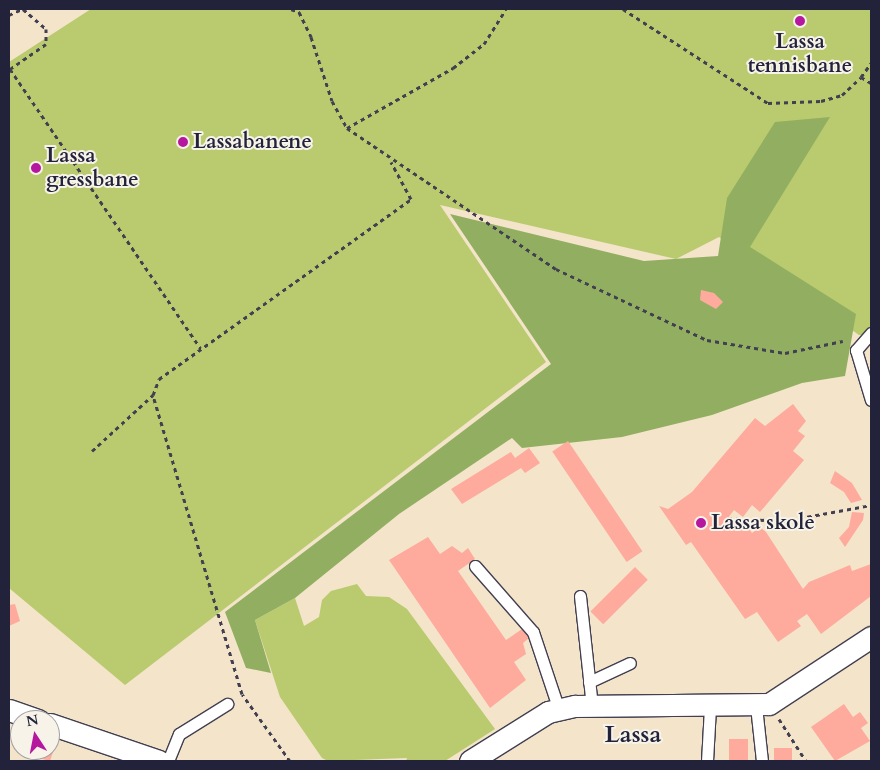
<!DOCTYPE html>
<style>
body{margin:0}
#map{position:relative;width:880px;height:770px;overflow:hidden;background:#f3e4ca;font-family:Cardo,serif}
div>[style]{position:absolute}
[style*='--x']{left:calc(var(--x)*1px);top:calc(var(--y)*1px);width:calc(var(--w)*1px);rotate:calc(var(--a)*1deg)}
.green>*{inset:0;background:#b9cb6e}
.forest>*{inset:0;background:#92af61}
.building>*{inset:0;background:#feab9e;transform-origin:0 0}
.path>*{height:3px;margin-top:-1.5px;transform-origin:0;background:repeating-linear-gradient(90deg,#413f50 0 4px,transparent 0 8px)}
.roads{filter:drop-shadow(1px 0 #413f50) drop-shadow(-1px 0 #413f50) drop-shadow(0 1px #413f50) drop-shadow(0 -1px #413f50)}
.service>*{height:11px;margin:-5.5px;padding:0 5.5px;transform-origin:5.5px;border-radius:5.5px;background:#fff}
.minor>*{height:21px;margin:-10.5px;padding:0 10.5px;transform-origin:10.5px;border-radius:10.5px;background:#fff}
.dots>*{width:14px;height:14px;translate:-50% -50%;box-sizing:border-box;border:2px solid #f7f3e8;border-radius:50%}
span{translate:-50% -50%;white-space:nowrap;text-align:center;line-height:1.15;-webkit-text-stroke:4px #f7f3e8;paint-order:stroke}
.poi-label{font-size:21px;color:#22223b;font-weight:700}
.left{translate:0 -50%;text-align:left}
.quarter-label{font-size:24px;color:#22223b;font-weight:700}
.frame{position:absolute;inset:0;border:10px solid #22223b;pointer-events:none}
.north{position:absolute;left:10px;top:710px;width:50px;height:50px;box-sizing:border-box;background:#f7f3e8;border:1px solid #a29fa3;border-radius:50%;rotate:349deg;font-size:14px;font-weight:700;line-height:20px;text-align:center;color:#22223b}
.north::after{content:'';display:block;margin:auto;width:18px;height:22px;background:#b5179e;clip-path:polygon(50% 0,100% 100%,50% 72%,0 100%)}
</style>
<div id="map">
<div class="green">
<div style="clip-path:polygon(91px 9px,871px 9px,871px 336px,859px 335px,719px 237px,676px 259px,440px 205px,546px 362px,125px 685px,9px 588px,9px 62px)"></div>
<div style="clip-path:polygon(357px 584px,366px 596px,389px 597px,407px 609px,495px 729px,445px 761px,406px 761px,407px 758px,328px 761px,322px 758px,280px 697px,255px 620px,295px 598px,304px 626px,319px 617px,322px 600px,331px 591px)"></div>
</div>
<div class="forest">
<div style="clip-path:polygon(830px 117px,750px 247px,856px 314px,845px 376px,802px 383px,712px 415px,622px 437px,522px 448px,512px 438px,399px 514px,295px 598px,255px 620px,271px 673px,246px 668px,225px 612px,551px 364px,450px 214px,644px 261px,718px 256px,727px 198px,775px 122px)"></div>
</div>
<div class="building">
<div style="clip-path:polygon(701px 290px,714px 293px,723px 302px,716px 309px,700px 300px)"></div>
<div style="clip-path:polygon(793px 404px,806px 421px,798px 431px,805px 436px,793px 451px,804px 460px,760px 512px,752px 505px,743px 517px,734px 510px,728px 518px,734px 527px,743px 520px,752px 533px,760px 527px,766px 532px,803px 589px,809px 582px,850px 565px,852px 571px,871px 564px,871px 596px,821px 634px,807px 614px,797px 621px,801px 626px,778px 642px,757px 612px,745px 619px,691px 542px,686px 545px,659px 506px,668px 509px,692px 492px,755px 418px,765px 426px)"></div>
<div style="left:568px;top:441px;width:133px;height:19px;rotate:56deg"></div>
<div style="clip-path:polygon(529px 448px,540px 463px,525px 473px,521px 468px,462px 504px,451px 489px,511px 452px,515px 458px)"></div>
<div style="clip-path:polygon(835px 471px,852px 483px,862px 500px,851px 503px,844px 492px,830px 483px)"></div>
<div style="clip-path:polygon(852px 512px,864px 513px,863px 520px,845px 547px,839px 538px,849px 527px)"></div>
<div style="clip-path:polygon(428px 537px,440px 554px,452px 546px,462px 553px,468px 548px,475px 559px,458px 571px,506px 640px,522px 629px,529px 638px,523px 643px,526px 654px,514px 662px,526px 680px,490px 708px,389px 560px)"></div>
<div style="left:635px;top:567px;width:18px;height:63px;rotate:45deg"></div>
<div style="clip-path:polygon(15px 604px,20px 621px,9px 626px,9px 605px)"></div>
<div style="clip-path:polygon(844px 704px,853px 717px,860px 712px,868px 723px,861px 728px,870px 741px,835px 761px,811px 727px)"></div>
<div style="left:729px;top:739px;width:19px;height:22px"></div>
<div style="clip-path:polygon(50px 744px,55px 746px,50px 761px,34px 757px,37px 750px,50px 750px)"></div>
<div style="left:774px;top:748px;width:18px;height:13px"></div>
</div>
<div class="path">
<div style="--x:23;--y:9;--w:30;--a:41"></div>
<div style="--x:46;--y:29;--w:15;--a:90"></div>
<div style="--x:46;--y:44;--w:44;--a:145.2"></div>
<div style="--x:10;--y:69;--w:338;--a:55.7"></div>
<div style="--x:291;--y:9;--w:9;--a:21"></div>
<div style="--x:299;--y:12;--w:28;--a:64"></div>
<div style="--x:311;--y:37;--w:67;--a:71.8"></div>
<div style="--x:332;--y:101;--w:31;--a:61"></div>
<div style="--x:347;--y:128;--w:252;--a:34"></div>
<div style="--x:556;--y:269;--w:167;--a:25.2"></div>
<div style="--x:707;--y:340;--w:79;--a:9.5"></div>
<div style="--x:785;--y:353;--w:59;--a:-11.7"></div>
<div style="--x:623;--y:9;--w:173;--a:33"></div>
<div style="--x:768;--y:103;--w:53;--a:-2.2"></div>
<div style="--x:821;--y:101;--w:22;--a:-16"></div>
<div style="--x:842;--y:95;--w:26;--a:-43"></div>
<div style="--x:861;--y:77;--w:12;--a:31"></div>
<div style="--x:9;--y:15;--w:14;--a:-25"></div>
<div style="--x:861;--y:77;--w:17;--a:-54"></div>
<div style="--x:347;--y:128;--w:122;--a:-29.5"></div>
<div style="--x:453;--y:68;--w:39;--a:-38"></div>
<div style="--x:484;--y:44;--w:41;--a:-57.8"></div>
<div style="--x:92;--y:451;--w:83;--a:-42.6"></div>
<div style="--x:728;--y:518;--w:56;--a:3.1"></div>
<div style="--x:784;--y:521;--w:88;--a:-10.4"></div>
<div style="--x:779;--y:719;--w:50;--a:57.3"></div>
<div style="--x:290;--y:761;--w:82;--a:-125.6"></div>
<div style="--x:242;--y:694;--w:312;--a:-106.6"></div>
<div style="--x:153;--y:395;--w:17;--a:-69"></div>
<div style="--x:159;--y:379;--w:310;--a:-35.5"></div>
<div style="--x:411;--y:199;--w:42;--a:-118.4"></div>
</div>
<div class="roads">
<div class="service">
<div style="--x:871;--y:333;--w:23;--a:131"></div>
<div style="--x:856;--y:350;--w:52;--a:73.3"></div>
<div style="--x:475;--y:566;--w:88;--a:48.7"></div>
<div style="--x:533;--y:632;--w:82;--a:71.6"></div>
<div style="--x:580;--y:596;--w:111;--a:83.8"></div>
<div style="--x:589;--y:682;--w:45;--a:-24.9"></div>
<div style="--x:756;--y:706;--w:55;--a:83.8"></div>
<div style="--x:168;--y:761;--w:29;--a:-68"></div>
<div style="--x:179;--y:734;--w:57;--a:-32"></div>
<div style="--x:707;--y:761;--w:54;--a:-86.8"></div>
</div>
<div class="minor">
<div style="--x:9;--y:710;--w:31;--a:19"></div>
<div style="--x:50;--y:724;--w:115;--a:18.7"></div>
<div style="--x:470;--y:761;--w:92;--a:-32.1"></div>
<div style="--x:548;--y:712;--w:28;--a:-13"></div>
<div style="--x:575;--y:706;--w:194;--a:-0.6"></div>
<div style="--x:769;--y:704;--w:122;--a:-33.3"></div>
</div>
</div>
<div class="dots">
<div style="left:800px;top:21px;background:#b5179e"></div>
<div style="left:183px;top:142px;background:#b5179e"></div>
<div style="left:36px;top:168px;background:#b5179e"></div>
<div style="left:701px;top:523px;background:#b5179e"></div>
</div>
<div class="poi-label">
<span style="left:800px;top:54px">Lassa<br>tennisbane</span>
<span class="left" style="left:193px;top:142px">Lassabanene</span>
<span class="left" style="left:46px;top:168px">Lassa<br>gressbane</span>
<span class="left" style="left:711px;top:523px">Lassa skole</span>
</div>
<div class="quarter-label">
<span style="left:633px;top:735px">Lassa</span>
</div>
<div class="frame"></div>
<div class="north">N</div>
</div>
